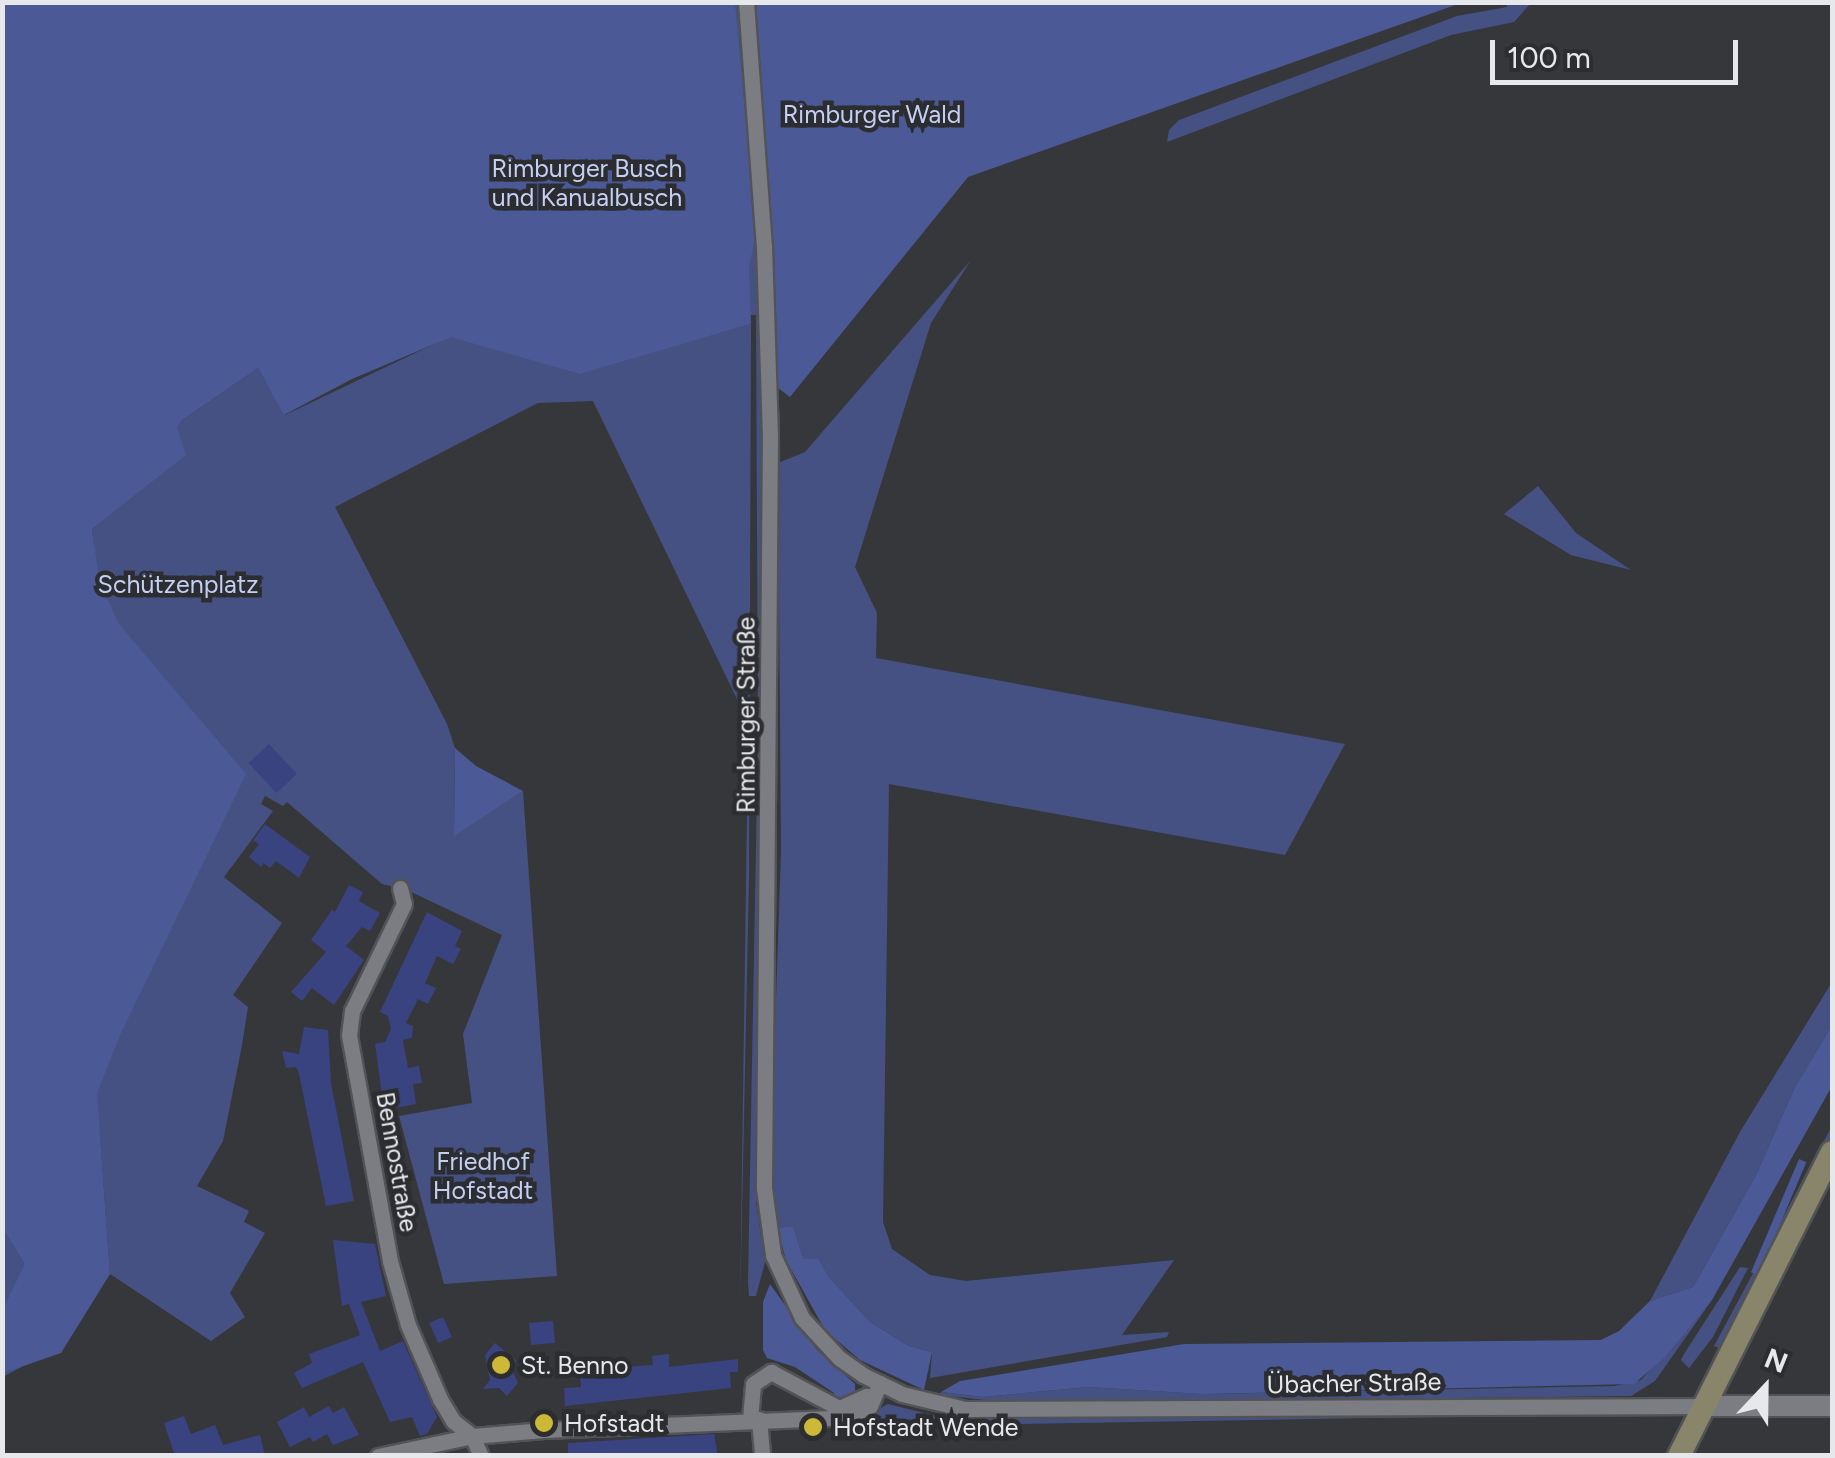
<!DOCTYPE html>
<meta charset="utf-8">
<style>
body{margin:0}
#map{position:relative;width:1835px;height:1458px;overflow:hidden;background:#36373b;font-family:Figtree,sans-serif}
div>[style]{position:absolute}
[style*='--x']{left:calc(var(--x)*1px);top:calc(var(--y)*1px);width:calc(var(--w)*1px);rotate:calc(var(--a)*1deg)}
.green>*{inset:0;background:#465183}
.forest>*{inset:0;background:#4c5997;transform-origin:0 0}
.building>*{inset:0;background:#394380;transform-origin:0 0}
.roads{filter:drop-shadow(2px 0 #525356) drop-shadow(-2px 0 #525356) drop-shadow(0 2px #525356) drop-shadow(0 -2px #525356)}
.minor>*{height:15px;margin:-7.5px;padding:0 7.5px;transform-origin:7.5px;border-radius:7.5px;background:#7c7d82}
.tertiary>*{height:20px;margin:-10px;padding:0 10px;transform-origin:10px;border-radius:10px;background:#7c7d82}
.secondary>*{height:22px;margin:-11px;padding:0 11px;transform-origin:11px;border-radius:11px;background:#89856b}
.dots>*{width:28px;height:28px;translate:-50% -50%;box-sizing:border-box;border:5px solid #2c2d31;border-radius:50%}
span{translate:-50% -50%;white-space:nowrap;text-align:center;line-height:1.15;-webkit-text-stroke:9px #2c2d31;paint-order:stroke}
.park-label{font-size:25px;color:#c5cff3}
.street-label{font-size:25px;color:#e7e8eb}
.poi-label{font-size:25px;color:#e7e8eb}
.left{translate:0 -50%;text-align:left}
.frame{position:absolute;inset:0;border:5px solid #e7e8eb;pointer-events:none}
.north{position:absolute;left:1715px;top:1338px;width:100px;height:100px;-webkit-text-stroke:8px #2c2d31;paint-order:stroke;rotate:22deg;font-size:28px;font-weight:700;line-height:40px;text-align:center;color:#e7e8eb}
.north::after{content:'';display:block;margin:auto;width:35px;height:45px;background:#e7e8eb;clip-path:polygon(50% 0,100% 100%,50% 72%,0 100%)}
.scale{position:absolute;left:1490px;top:40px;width:248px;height:45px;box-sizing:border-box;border:5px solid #e7e8eb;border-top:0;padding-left:12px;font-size:30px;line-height:35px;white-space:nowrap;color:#e7e8eb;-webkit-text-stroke:8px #2c2d31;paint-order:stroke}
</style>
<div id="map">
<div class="green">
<div style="clip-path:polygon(evenodd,3px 3px,1377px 3px,959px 167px,786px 369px,762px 325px,756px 1202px,765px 1262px,756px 1296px,749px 1296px,748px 1282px,758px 737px,756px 315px,732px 314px,653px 352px,751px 324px,749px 876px,740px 1309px,747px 814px,737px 699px,593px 401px,538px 403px,335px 507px,447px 724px,455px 748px,454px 835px,523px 791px,557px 1276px,444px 1284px,399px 1116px,472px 1103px,463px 1034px,502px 935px,407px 890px,382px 884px,287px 802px,283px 806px,265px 796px,261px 804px,273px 811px,224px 877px,282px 923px,233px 995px,248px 1007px,242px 1045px,223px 1141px,197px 1186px,249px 1211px,244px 1222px,265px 1233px,230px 1293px,245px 1317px,211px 1341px,110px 1274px,100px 1137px,40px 1357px,3px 1377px,3px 3px,395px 209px,579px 374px,451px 336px,285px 415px,258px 368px,181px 421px,176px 428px,185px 455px,92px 529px,97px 573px,55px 450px,395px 209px)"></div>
<div style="clip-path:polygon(1506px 3px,1531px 3px,1514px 22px,1451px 35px,1167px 142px,1169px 130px,1179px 120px,1457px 16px,1507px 7px)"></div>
<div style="clip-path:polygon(971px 260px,931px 323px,855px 567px,877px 613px,876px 658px,1345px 744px,1285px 855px,889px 784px,883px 1222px,892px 1249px,930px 1275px,966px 1281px,1174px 1260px,1122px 1335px,1169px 1332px,1167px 1337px,930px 1378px,932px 1352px,909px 1346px,870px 1322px,828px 1276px,819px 1259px,803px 1260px,793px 1226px,777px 1228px,774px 1212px,773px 1090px,781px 851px,778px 463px,805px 452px)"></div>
<div style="clip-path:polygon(1538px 486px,1576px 533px,1631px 570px,1571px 555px,1504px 514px)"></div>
<div style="clip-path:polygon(1832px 982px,1832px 1025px,1794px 1089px,1756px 1175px,1693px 1287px,1650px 1301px,1740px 1132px)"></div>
<div style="clip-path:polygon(1832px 1126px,1832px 1135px,1720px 1348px,1714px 1346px)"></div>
<div style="clip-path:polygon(1740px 1267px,1748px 1268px,1713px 1337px,1689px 1368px,1681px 1360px,1684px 1354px)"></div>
<div style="clip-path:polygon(1712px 1300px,1655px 1381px,1631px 1396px,1013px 1403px,940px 1395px,941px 1392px,983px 1397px,1088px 1387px,1202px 1394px,1615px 1386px,1641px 1380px)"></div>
<div style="clip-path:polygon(888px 1404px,932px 1415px,994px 1418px,1605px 1414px,846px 1427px)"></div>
</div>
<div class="forest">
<div style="clip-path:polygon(3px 3px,735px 3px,756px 232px,749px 268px,751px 324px,579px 374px,451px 337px,352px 379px,284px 415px,258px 368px,181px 421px,177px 428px,186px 455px,92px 529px,99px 579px,118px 623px,246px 774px,121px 1033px,97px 1093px,110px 1274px,61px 1353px,3px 1373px,3px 1309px,25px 1264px,3px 1228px)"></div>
<div style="clip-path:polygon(753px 3px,1461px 3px,968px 177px,790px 397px,777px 387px)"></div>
<div style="clip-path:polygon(455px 748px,476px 766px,523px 791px,454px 836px)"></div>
<div style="clip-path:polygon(1832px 1025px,1832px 1086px,1712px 1300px,1665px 1357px,1634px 1384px,1202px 1394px,1088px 1387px,983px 1397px,941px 1392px,960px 1381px,1184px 1344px,1601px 1340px,1619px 1331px,1650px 1301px,1693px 1287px,1756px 1175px,1794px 1089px)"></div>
<div style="left:1799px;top:1159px;width:8px;height:123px;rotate:23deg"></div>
<div style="clip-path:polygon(793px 1226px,803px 1259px,819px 1259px,828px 1276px,870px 1322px,909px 1346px,932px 1352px,924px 1390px,860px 1360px,825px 1330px,786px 1260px,777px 1228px)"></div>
<div style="clip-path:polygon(770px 1284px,817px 1350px,855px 1384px,855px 1392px,848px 1397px,832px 1397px,834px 1393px,795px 1367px,767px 1358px,763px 1350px,763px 1302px)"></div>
</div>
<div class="building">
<div style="left:269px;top:744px;width:41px;height:28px;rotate:47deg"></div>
<div style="clip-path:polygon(265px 824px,310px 857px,299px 878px,276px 861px,270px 868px,264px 863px,261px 867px,249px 857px,259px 844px,253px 840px)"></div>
<div style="clip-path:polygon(349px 885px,363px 892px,359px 901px,380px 913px,370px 931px,362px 927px,346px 946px,364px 960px,334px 1005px,312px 988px,302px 1001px,291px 992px,326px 952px,311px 940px,332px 910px,335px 912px)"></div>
<div style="clip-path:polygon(427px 912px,462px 931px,455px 946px,461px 949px,453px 964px,437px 956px,425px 983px,436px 988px,428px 1004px,418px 999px,406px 1023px,413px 1026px,412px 1038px,403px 1040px,408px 1068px,419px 1066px,422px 1083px,413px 1084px,416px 1104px,384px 1110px,375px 1044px,385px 1042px,391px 1029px,388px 1016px,380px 1012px)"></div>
<div style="clip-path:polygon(304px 1027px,328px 1030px,331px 1083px,354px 1201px,326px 1206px,299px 1074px,296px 1067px,286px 1068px,282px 1051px,299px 1054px)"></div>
<div style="clip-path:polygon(333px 1240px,375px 1244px,386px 1296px,361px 1302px,380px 1351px,403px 1341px,437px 1417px,427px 1434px,420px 1436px,412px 1417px,390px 1422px,363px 1362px,302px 1388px,294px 1373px,312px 1363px,309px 1354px,360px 1335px,349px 1304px,342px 1306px)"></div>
<div style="left:443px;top:1317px;width:22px;height:15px;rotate:66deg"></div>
<div style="left:553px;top:1321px;width:22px;height:24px;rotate:85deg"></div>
<div style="clip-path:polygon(495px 1343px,516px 1360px,513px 1372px,518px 1383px,507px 1396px,499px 1388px,483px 1389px,490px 1380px,485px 1355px)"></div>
<div style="clip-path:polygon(669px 1354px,669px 1367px,738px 1359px,738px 1372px,730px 1372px,731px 1388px,565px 1406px,564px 1388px,581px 1387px,579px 1369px,591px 1363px,623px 1358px,624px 1367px,653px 1365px,652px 1356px)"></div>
<div style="clip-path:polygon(329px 1406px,333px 1413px,344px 1407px,359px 1435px,333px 1445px,327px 1434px,313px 1442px,310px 1437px,290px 1447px,277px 1422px,304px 1407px,309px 1417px)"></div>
<div style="clip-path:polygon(184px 1416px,191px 1434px,215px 1425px,223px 1445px,260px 1435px,265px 1456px,175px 1456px,164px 1423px)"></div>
<div style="clip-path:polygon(714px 1434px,718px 1456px,568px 1456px,568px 1443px)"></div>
</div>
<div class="roads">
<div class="minor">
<div style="--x:746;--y:2;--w:245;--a:85.8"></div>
<div style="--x:764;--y:246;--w:190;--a:88.2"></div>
<div style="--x:770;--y:436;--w:752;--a:90.46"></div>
<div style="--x:764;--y:1188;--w:68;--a:82.3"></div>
<div style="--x:773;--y:1255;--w:69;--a:65.3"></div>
<div style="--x:802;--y:1318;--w:54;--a:47.2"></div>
<div style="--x:839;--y:1358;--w:29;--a:35"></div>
<div style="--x:863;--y:1375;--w:43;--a:26"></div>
<div style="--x:902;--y:1394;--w:65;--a:13.4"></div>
<div style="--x:965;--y:1409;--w:737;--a:-0.23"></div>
<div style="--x:400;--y:888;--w:16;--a:76"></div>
<div style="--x:404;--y:904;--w:119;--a:115.9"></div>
<div style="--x:352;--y:1011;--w:24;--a:97"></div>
<div style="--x:349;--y:1035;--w:230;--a:79.7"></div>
<div style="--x:390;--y:1261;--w:66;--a:74.3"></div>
<div style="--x:408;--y:1325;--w:81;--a:66.6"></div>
<div style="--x:440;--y:1399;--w:26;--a:59"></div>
<div style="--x:453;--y:1421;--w:24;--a:38"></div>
<div style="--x:472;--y:1436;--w:22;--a:66"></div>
<div style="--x:750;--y:1419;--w:35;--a:-85"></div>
<div style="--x:753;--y:1384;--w:22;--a:-34"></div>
<div style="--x:771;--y:1372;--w:77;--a:27.9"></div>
<div style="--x:839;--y:1408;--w:30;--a:-24"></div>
<div style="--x:759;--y:1419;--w:37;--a:85"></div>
<div style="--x:378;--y:1456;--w:96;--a:-12"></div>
<div style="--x:472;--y:1436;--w:72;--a:-4.8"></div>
<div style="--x:544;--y:1430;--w:304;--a:-2.4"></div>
<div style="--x:848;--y:1417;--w:25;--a:-27"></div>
<div style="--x:870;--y:1406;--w:25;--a:-67"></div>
</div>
<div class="tertiary">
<div style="--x:1702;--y:1406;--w:130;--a:0"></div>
</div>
<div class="secondary">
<div style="--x:1679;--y:1456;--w:340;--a:-63.3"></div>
</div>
</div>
<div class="dots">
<div style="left:501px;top:1365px;background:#ccb938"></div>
<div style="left:544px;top:1423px;background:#ccb938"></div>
<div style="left:813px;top:1427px;background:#ccb938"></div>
</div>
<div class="park-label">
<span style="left:872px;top:114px">Rimburger Wald</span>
<span style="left:587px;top:183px">Rimburger Busch<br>und Kanualbusch</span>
<span style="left:178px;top:584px">Schützenplatz</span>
<span style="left:483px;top:1176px">Friedhof<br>Hofstadt</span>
</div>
<div class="street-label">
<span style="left:746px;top:715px;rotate:-90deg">Rimburger Straße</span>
<span style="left:397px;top:1162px;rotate:80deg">Bennostraße</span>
<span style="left:1354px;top:1383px;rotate:-1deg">Übacher Straße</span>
</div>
<div class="poi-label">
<span class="left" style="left:521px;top:1365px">St. Benno</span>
<span class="left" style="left:564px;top:1423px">Hofstadt</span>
<span class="left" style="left:833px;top:1427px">Hofstadt Wende</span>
</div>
<div class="frame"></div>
<div class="north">N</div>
<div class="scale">100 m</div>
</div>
